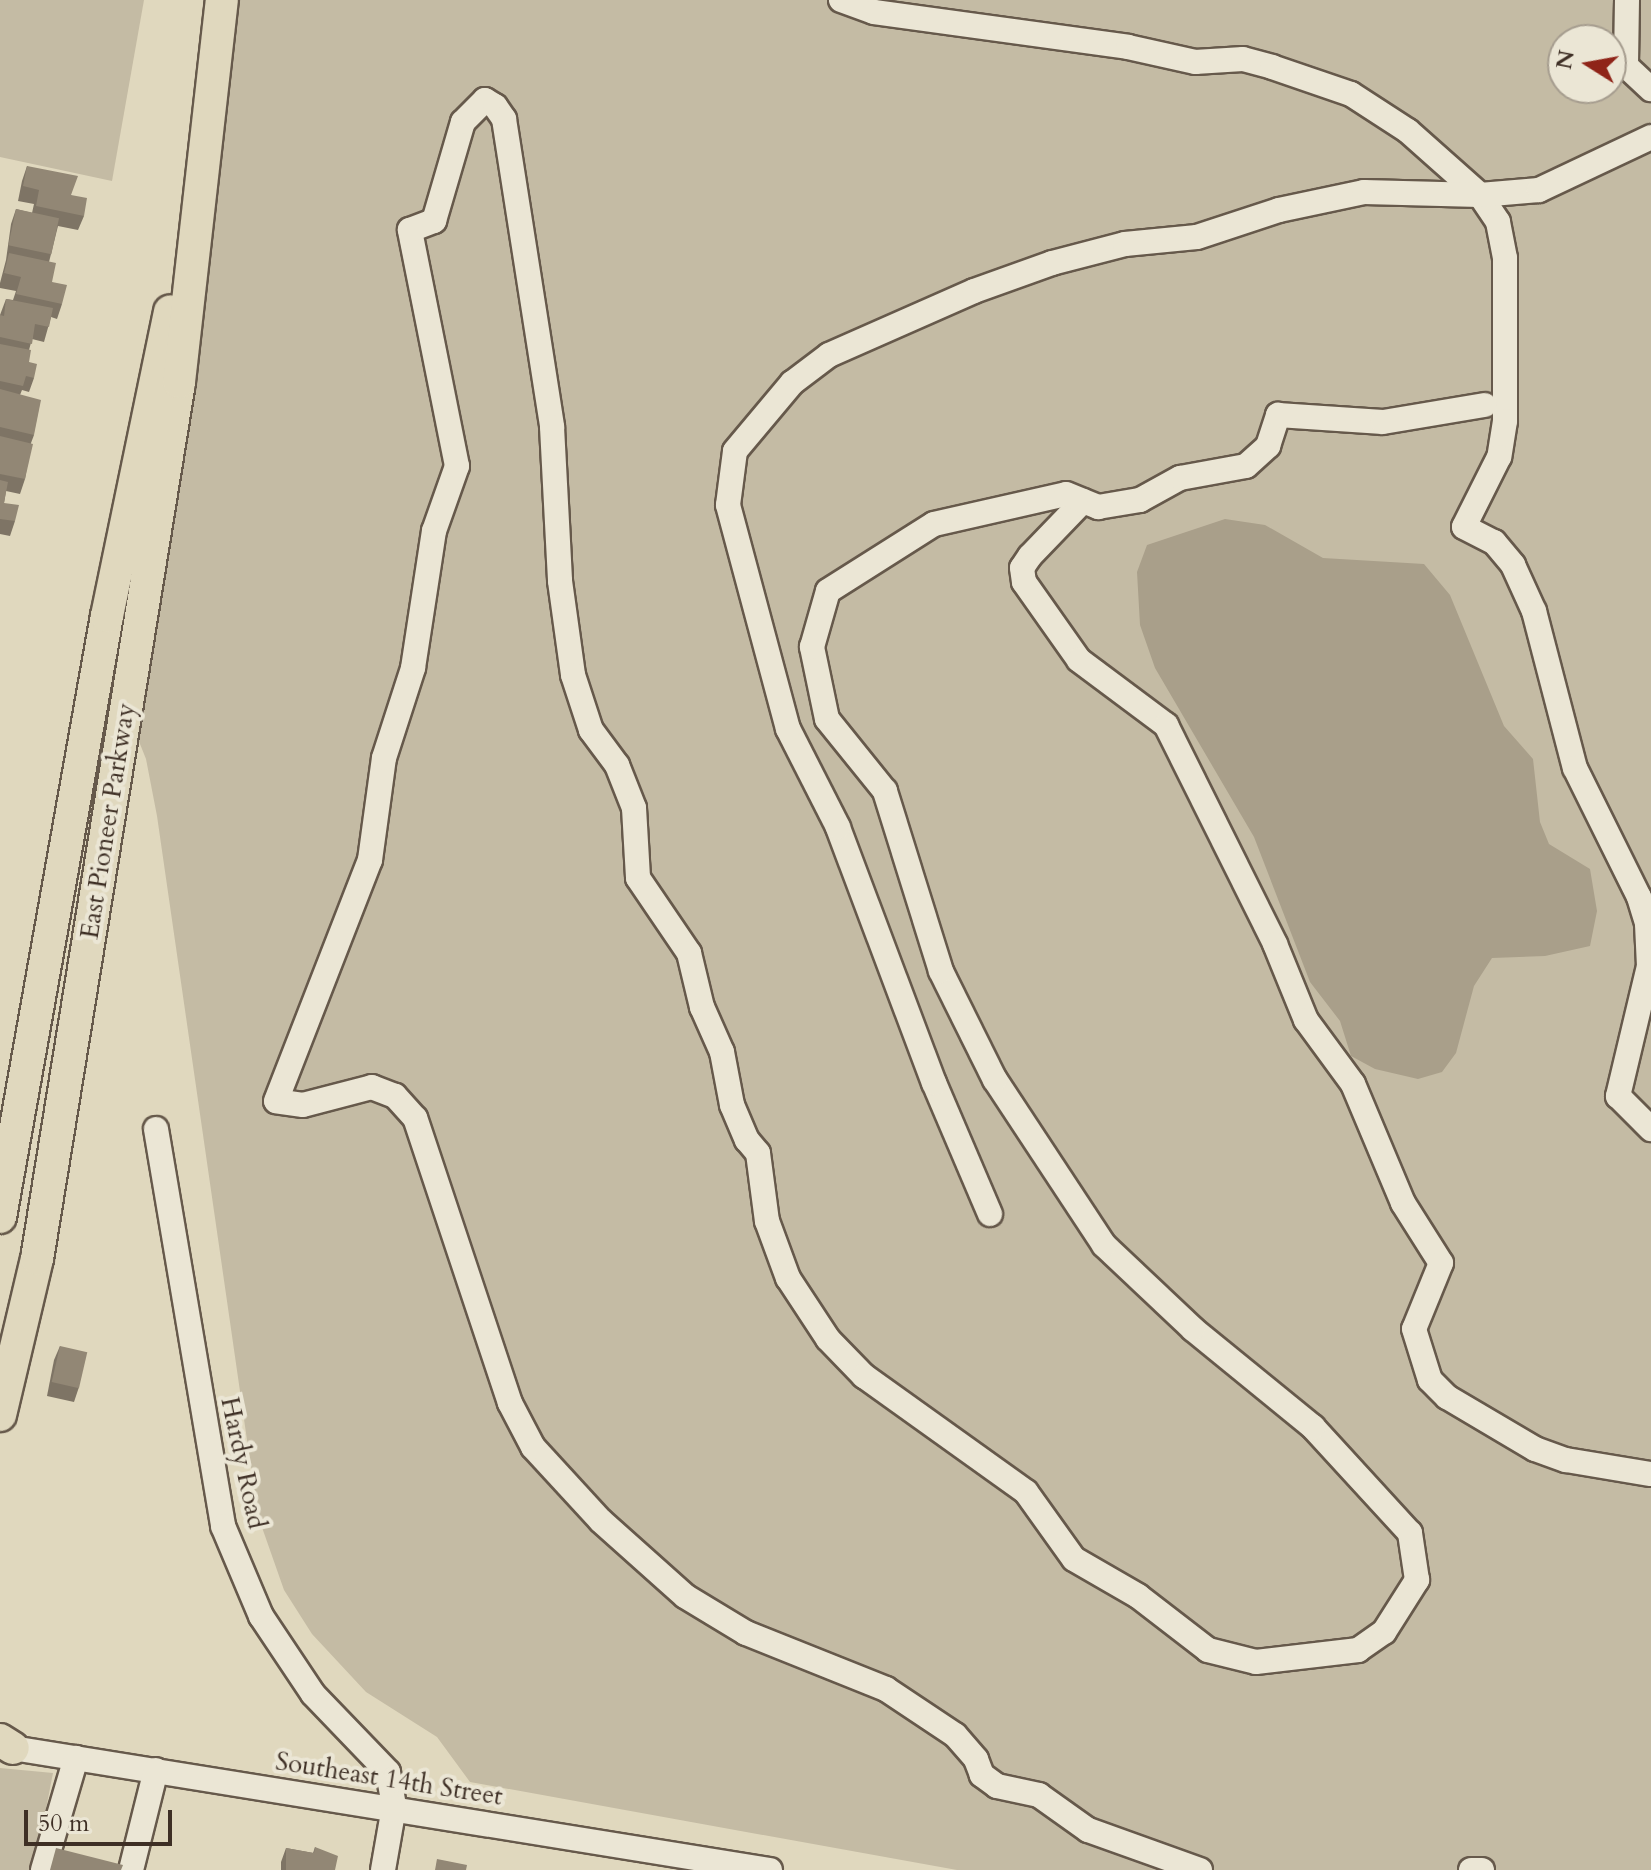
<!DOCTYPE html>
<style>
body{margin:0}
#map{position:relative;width:1651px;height:1870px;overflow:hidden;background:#e0d8be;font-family:Cardo,serif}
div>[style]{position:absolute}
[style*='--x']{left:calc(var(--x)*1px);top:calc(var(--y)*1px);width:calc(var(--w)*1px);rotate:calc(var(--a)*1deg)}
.green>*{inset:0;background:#c4bba4}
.water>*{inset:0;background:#a99f8a}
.roads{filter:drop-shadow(2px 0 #66594b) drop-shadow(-2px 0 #66594b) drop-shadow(0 2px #66594b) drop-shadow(0 -2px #66594b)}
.minor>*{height:24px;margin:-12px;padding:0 12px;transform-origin:12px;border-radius:12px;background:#ebe6d5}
.major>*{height:32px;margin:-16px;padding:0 16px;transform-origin:16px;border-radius:16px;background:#e0d8be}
.wall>*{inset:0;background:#7e7465}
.building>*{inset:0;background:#928775;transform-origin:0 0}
span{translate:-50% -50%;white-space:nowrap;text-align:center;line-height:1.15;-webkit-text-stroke:8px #ebe6d5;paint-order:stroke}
.street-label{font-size:26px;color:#3e2f25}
.north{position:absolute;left:1547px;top:24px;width:80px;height:80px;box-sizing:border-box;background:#ebe6d5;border:2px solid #a69d8f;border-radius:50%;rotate:281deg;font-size:22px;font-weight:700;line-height:32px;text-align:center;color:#3e2f25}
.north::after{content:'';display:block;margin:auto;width:28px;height:36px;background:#8f2418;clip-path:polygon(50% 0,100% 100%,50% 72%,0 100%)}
.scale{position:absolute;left:24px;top:1810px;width:148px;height:36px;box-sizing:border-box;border:4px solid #3e2f25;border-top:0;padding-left:10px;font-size:24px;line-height:28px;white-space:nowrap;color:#3e2f25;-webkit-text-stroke:6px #ebe6d5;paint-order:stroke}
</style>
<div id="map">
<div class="green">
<div style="clip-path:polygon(0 0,144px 0,112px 181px,0 157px)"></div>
<div style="clip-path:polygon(evenodd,225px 0,1651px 0,1651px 1870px,957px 1870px,470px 1782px,437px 1737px,366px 1692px,312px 1634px,284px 1590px,258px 1516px,157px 816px,146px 759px,114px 679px,225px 0,1563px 40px,1611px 40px,1611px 88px,1563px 88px,1563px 40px)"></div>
<div style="clip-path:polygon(0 1768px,53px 1773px,34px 1870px,0 1870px)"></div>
</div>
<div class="water">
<div style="clip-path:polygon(1225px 519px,1265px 525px,1323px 558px,1424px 564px,1450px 595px,1504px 726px,1533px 759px,1540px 822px,1549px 844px,1590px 869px,1597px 911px,1590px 946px,1545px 956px,1492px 958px,1474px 986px,1456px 1053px,1442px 1072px,1418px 1079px,1375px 1069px,1351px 1056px,1340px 1021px,1310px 982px,1254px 837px,1155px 668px,1140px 625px,1137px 572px,1147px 545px)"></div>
</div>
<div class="roads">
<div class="minor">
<div style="--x:841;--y:0;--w:35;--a:20"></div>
<div style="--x:874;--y:12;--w:256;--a:7.8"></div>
<div style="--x:1128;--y:47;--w:69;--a:12.6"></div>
<div style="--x:1195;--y:62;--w:48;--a:-3.6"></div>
<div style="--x:1243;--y:59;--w:30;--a:15"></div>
<div style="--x:1272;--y:67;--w:83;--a:18.9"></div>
<div style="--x:1351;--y:94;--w:68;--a:33"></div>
<div style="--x:1408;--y:131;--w:96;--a:41.6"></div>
<div style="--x:1480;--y:195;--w:32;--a:56"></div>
<div style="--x:1498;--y:222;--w:37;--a:79"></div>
<div style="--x:1505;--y:258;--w:163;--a:90"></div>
<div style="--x:1505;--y:421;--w:36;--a:99"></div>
<div style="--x:1499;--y:457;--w:78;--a:116.6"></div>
<div style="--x:1464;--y:527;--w:34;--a:27"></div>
<div style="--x:1494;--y:542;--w:30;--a:50"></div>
<div style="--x:1513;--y:565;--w:51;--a:65.5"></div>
<div style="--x:1534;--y:611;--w:162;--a:75.4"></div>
<div style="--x:1575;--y:768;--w:144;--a:63.6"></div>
<div style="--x:1639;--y:897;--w:28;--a:73"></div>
<div style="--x:1647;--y:924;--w:42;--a:87.3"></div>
<div style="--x:1649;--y:966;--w:134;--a:103.4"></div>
<div style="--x:1618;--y:1096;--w:47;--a:45"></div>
<div style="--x:1627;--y:0;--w:66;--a:90.9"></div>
<div style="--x:1626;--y:66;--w:34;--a:43"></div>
<div style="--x:1083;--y:501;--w:76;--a:133.9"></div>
<div style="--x:1030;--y:556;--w:14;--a:124"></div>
<div style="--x:1022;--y:568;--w:14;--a:82"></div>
<div style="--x:1024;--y:582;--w:95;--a:54.8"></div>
<div style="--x:1079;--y:660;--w:109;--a:36.8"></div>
<div style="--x:1166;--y:725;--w:245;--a:63.5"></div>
<div style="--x:1275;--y:944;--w:82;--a:67.8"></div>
<div style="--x:1306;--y:1020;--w:79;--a:53.7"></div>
<div style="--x:1353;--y:1084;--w:129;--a:67.2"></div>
<div style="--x:1403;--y:1203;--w:71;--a:57.7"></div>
<div style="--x:1441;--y:1263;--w:71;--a:112.2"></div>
<div style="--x:1414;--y:1329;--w:53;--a:72.6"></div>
<div style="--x:1430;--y:1380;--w:24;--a:45"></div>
<div style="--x:1447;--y:1397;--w:102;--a:30.6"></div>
<div style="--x:1535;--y:1449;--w:33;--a:20"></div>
<div style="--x:1566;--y:1460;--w:86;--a:9.4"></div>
<div style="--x:156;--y:1129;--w:403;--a:80.4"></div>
<div style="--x:223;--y:1526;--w:98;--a:67.1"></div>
<div style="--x:261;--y:1616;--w:94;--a:56.3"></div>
<div style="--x:313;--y:1694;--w:108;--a:46.1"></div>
<div style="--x:388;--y:1772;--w:36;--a:80"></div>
<div style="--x:394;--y:1807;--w:64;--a:99.9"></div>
<div style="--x:990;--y:1214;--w:142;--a:-113.1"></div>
<div style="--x:934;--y:1083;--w:273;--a:-110.6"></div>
<div style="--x:838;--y:827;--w:110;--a:-117"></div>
<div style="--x:788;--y:729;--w:232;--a:-105"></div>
<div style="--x:728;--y:505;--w:54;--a:-82.6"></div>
<div style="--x:735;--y:451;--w:89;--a:-50"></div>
<div style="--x:792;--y:383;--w:46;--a:-37.1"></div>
<div style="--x:829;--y:355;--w:158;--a:-23.8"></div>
<div style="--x:974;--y:291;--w:83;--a:-19.7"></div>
<div style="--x:1052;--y:263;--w:75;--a:-14.6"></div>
<div style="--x:1125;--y:244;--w:72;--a:-5.6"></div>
<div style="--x:1197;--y:237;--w:86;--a:-18.2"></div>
<div style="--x:1279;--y:210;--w:87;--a:-12"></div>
<div style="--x:1364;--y:192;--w:116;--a:1.5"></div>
<div style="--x:1480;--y:195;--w:59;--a:-4.8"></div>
<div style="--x:1539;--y:190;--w:124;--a:-25.3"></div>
<div style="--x:0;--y:1746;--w:780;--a:9.15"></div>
<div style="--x:43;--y:1870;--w:117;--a:-73.6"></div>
<div style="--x:131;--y:1870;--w:103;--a:-76"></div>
<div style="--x:1200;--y:1870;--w:119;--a:-160.3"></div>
<div style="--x:1088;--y:1830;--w:60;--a:-144.5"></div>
<div style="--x:1039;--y:1795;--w:43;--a:-167.9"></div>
<div style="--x:997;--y:1786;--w:19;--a:-144"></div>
<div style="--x:982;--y:1775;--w:17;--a:-111"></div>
<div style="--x:976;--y:1759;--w:32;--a:-131"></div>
<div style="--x:955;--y:1735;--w:83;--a:-146.3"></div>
<div style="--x:886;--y:1689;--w:151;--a:-158.2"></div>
<div style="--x:746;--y:1633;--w:71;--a:-148.8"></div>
<div style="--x:685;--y:1596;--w:113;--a:-138.2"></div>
<div style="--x:601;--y:1521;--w:100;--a:-132.6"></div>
<div style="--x:533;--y:1447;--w:50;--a:-117.6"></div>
<div style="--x:510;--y:1403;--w:300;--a:-108.4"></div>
<div style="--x:415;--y:1118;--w:30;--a:-132"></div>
<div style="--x:395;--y:1096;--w:25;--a:-159"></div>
<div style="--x:372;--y:1087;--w:71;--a:165.4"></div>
<div style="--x:303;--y:1105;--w:27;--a:-172"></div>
<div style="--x:276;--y:1101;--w:259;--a:-68.7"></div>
<div style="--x:370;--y:860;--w:103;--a:-82.2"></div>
<div style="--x:384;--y:758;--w:95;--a:-72.1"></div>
<div style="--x:413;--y:668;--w:139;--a:-81.3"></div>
<div style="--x:434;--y:531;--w:69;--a:-70.5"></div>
<div style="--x:457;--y:466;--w:241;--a:-101.3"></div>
<div style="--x:410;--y:230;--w:26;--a:-21"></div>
<div style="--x:434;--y:221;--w:103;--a:-73.7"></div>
<div style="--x:463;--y:122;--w:31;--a:-45"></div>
<div style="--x:485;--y:100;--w:12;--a:31"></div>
<div style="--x:495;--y:106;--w:16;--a:55"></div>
<div style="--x:504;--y:119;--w:312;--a:81.1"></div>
<div style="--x:552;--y:427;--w:154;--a:87"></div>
<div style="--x:560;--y:581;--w:95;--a:82.1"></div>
<div style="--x:573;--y:675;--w:58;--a:71.9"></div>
<div style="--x:591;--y:730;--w:44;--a:53.4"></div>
<div style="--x:617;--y:765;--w:46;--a:68.4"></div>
<div style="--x:634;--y:808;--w:70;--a:86.7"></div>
<div style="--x:638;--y:878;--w:91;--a:55.8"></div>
<div style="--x:689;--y:953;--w:56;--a:76.5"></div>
<div style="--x:702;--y:1007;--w:49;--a:66"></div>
<div style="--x:722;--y:1052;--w:54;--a:79.3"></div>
<div style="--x:732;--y:1105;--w:38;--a:67"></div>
<div style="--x:747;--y:1140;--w:17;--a:50"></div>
<div style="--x:758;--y:1153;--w:69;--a:82.5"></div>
<div style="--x:767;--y:1221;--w:61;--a:69.8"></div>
<div style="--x:788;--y:1278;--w:73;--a:56.7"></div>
<div style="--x:828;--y:1339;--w:52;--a:45.8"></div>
<div style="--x:864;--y:1376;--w:199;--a:35.6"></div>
<div style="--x:1026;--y:1492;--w:82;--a:54.4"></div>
<div style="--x:1074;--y:1559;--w:74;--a:30"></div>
<div style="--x:1138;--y:1596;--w:88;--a:37.6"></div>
<div style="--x:1208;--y:1650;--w:49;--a:14"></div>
<div style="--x:1256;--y:1662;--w:103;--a:-6.7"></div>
<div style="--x:1358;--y:1650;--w:32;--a:-35"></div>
<div style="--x:1384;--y:1632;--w:62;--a:-57.6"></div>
<div style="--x:1417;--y:1580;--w:48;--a:-98.5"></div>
<div style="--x:1410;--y:1533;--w:144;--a:-132.5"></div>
<div style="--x:1313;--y:1427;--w:155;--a:-140.8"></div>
<div style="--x:1193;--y:1329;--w:122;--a:-136.7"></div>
<div style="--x:1104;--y:1245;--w:198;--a:-123.4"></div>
<div style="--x:995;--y:1080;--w:122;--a:-116.4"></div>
<div style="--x:941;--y:971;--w:189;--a:-107.3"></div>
<div style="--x:885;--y:791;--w:92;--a:-128.9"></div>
<div style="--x:827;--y:719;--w:74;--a:-101.8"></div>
<div style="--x:812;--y:647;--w:58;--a:-74.1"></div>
<div style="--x:828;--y:591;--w:125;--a:-32.3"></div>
<div style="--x:934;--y:524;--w:135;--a:-12.8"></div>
<div style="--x:1066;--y:494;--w:35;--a:22"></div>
<div style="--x:1098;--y:507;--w:43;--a:-9.5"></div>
<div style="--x:1140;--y:500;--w:46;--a:-28.8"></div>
<div style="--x:1180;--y:478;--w:67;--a:-10.3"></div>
<div style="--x:1246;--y:466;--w:30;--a:-42"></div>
<div style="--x:1268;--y:446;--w:33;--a:-72"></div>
<div style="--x:1278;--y:415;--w:105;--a:3.8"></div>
<div style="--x:1383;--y:422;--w:103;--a:-9.5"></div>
<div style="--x:1471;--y:1870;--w:11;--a:0"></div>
</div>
<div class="major">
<div style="--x:0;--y:1217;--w:610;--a:-79.91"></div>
<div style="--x:107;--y:616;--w:311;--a:-78.3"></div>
<div style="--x:0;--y:1415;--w:160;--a:-76.7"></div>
<div style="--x:37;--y:1259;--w:888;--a:-80.8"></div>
<div style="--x:179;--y:382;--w:384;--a:-83.6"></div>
<div style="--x:0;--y:1740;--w:15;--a:32"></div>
</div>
</div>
<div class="wall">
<div style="clip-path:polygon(27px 166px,71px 195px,84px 216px,78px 230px,58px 226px,49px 262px,52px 282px,62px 304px,57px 319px,51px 317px,44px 342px,32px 339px,29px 350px,29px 362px,34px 378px,29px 392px,22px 390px,20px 395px,34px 435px,31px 443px,25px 479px,20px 494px,6px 491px,4px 503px,15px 521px,10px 536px,0 534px,0 315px,6px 299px,13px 300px,16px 291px,0 288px,0 283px,6px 260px,11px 224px,16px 209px,32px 213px,34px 204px,18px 201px,22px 181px)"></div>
<div style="clip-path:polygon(60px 1346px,79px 1387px,74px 1402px,47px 1396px,54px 1360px)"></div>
<div style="clip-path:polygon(315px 1847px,335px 1870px,281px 1870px,281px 1862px,286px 1848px,313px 1853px)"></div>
</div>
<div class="building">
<div style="clip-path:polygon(27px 166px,78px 176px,71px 195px,87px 198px,84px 216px,36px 206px,39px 190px,23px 186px)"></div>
<div style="left:16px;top:209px;width:44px;height:37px;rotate:12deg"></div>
<div style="clip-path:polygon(9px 253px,56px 263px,52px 282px,67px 285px,62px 304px,16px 294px,21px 277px,4px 273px)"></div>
<div style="clip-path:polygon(6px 299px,53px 308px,49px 327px,35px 324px,32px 344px,0 337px,0 315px,4px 316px)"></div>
<div style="clip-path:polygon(0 344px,31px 350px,29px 362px,37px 364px,34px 378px,26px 376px,23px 386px,0 381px)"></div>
<div style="clip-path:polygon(0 389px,41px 400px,34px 435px,0 427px)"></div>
<div style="clip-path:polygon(0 436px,33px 444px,25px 479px,0 474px)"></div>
<div style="clip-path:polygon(0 480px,8px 482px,4px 503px,19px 505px,15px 521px,0 519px)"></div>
<div style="left:60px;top:1346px;width:28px;height:37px;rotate:13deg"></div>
<div style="clip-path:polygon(315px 1847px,338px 1856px,335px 1870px,286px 1870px,286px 1848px,314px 1853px)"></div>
<div style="clip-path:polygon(56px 1848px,123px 1865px,121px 1870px,50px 1870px)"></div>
<div style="clip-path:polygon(437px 1859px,467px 1865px,466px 1870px,435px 1870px)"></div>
</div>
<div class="street-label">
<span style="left:108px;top:821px;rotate:-81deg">East Pioneer Parkway</span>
<span style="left:243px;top:1463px;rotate:78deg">Hardy Road</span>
<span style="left:389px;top:1779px;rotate:9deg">Southeast 14th Street</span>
</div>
<div class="north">N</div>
<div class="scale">50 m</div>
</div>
